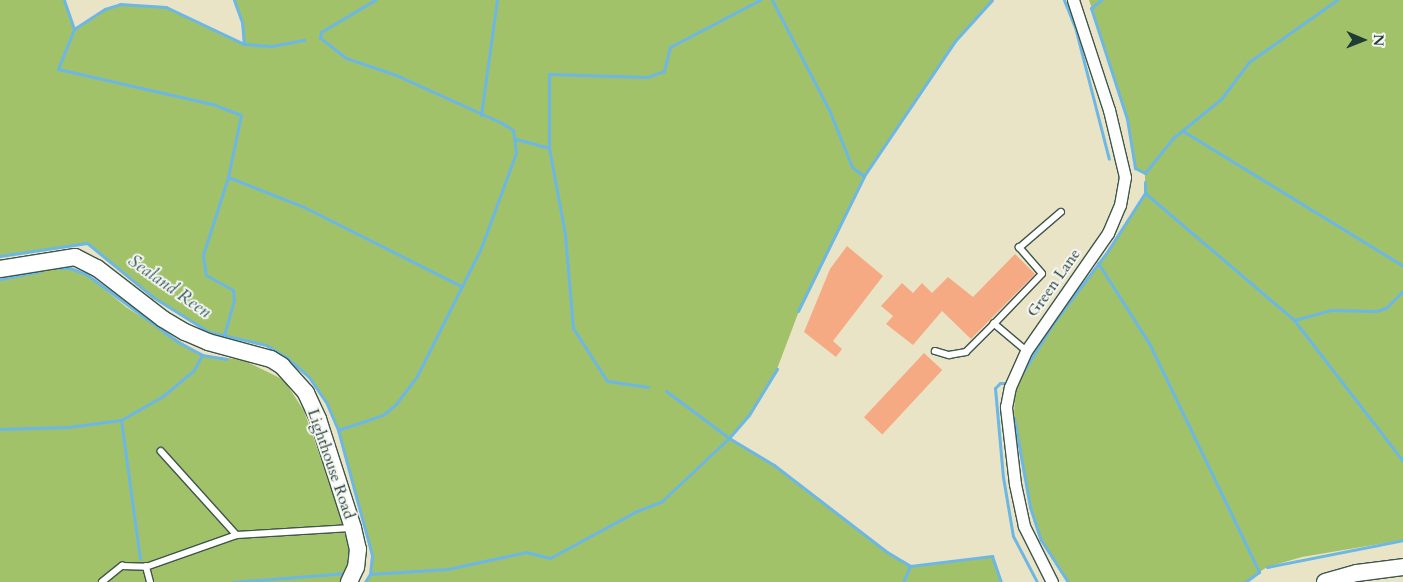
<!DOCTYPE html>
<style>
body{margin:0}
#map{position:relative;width:1403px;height:582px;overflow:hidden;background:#eae4c7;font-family:Cardo,serif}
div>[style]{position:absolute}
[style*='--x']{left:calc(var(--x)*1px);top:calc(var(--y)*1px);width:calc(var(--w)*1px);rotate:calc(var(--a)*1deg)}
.green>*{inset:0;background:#a2c26a}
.stream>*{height:3px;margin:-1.5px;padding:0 1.5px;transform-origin:1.5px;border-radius:1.5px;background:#6cb7e4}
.building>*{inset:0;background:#f5aa83;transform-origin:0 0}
.roads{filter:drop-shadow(1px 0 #3d564a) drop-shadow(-1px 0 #3d564a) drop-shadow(0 1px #3d564a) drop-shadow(0 -1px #3d564a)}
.service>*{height:5.5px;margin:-2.75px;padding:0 2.75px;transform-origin:2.75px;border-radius:2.75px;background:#fff}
.minor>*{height:11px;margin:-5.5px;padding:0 5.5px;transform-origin:5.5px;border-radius:5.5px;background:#fff}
.secondary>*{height:16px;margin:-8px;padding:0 8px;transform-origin:8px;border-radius:8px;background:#fff}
span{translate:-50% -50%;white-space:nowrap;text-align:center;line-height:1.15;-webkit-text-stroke:4px #f6f6f2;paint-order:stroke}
.street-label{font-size:16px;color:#1f3d34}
.water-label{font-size:18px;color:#325c60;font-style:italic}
.north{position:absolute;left:1338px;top:15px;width:50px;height:50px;-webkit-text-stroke:4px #f6f6f2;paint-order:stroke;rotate:91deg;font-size:14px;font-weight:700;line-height:20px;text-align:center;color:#1f3d34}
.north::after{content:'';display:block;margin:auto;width:18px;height:22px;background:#1f3d34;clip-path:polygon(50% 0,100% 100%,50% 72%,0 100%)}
</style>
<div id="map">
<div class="green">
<div style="clip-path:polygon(0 0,64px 0,74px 29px,105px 9px,120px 4px,166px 7px,243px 44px,242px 22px,234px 0,992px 0,955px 41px,864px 176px,799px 311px,777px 369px,749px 415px,729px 438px,774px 465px,887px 552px,910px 566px,992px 556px,1001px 582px,365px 582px,370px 574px,372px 555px,338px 430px,327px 404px,309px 377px,286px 357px,266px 345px,209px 332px,153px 297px,87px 243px,0 256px)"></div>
<div style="clip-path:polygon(1089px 0,1403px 0,1403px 540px,1302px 557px,1267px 567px,1245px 582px,1068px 582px,1041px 540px,1030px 507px,1020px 455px,1014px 418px,1015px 385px,1052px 325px,1107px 252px,1145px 193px,1145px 173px,1135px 168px,1127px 119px)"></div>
<div style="clip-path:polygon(51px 268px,70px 268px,86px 274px,126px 307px,202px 355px,243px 360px,284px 380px,304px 411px,342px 517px,342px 532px,348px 536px,351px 553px,347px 573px,341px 582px,0 582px,0 279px)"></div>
</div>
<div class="stream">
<div style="--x:64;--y:0;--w:31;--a:71"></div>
<div style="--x:234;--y:0;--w:23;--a:70"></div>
<div style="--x:242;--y:22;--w:22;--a:85"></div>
<div style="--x:772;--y:0;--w:126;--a:62.6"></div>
<div style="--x:830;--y:112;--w:59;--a:68.2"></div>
<div style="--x:852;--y:167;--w:15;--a:37"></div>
<div style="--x:1064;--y:0;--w:29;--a:68"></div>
<div style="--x:1075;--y:27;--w:136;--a:75.6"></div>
<div style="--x:1101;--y:0;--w:13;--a:141"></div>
<div style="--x:1091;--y:8;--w:117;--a:72"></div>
<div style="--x:1127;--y:119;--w:50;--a:80.7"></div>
<div style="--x:1135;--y:168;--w:11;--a:27"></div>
<div style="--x:1145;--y:173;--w:45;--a:-51.3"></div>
<div style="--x:1173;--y:138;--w:62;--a:-39.1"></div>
<div style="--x:1221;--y:99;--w:46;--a:-52.9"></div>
<div style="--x:1249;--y:62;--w:108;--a:-35.2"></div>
<div style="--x:481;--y:115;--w:116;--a:-82.1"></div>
<div style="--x:1183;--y:131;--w:258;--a:31.5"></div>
<div style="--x:516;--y:139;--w:34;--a:15"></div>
<div style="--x:228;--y:177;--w:82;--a:21.5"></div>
<div style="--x:304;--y:207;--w:176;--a:26.7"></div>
<div style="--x:1145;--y:193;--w:196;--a:40.4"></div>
<div style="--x:1294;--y:320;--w:178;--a:52.3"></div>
<div style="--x:0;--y:256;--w:88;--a:-8.5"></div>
<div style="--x:87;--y:243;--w:85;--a:39.3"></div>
<div style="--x:153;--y:297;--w:66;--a:32"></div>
<div style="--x:209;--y:332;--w:58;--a:12.8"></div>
<div style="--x:266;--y:345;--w:23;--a:31"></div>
<div style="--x:286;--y:357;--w:30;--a:41"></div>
<div style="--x:309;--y:377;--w:32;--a:56"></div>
<div style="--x:327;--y:404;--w:28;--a:67"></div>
<div style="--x:338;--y:430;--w:130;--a:74.8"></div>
<div style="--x:372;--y:555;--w:19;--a:96"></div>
<div style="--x:370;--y:574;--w:9;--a:122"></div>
<div style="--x:1098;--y:263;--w:95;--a:57.5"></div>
<div style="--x:1149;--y:343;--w:254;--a:64.3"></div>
<div style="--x:1259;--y:572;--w:17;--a:144"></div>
<div style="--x:54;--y:268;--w:16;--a:0"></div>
<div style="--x:70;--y:268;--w:17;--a:21"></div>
<div style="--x:86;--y:274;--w:114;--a:36.5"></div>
<div style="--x:178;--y:342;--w:27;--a:28"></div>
<div style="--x:202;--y:355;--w:25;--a:9"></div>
<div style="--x:0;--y:279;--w:42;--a:-11"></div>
<div style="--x:798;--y:311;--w:150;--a:-63.9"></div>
<div style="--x:864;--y:176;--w:163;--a:-56"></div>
<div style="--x:955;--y:41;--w:55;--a:-47.9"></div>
<div style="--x:1294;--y:320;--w:38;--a:-15"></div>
<div style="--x:1331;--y:310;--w:45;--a:1.3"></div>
<div style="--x:1376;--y:311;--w:10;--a:-17"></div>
<div style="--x:1386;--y:308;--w:24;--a:-45"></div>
<div style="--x:224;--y:335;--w:35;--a:-74"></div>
<div style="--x:234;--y:301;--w:11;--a:-95"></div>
<div style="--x:233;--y:290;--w:31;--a:-151"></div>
<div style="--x:206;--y:275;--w:20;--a:-99"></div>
<div style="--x:203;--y:255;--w:82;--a:-72.2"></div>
<div style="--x:228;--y:177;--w:63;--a:-78.2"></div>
<div style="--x:241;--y:115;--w:31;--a:-159"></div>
<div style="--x:212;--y:104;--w:158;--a:-167.2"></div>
<div style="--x:58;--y:69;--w:43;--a:-68.2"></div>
<div style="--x:74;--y:29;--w:37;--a:-33"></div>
<div style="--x:105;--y:9;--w:16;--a:-18"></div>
<div style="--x:120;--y:4;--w:46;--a:3.7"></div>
<div style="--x:166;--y:7;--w:86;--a:25.4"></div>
<div style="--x:244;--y:44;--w:28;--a:4"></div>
<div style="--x:272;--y:46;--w:33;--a:-11"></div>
<div style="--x:1006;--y:383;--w:6;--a:180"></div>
<div style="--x:1000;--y:383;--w:7;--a:135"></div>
<div style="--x:995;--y:388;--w:89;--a:84.9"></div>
<div style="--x:1003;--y:477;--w:60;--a:80.4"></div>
<div style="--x:1013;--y:536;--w:52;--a:62.4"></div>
<div style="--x:1015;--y:385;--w:70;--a:-58.3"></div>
<div style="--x:1052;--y:325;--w:91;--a:-53"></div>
<div style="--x:1107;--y:252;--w:70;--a:-57.2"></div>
<div style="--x:1145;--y:193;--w:11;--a:-90"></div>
<div style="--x:648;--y:387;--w:41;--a:-171.7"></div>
<div style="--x:607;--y:381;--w:63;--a:-122.7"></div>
<div style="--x:573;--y:328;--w:94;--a:-94.9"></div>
<div style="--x:565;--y:234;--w:87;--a:-100.5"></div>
<div style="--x:549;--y:148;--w:74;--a:-90"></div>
<div style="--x:549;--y:74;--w:98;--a:1.8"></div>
<div style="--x:647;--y:77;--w:18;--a:-19"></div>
<div style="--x:664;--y:71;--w:25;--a:-76"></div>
<div style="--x:670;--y:47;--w:102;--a:-27.6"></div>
<div style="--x:666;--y:391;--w:79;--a:36.7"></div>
<div style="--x:729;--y:438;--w:52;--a:31"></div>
<div style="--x:774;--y:465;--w:143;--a:37.6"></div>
<div style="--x:887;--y:552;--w:27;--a:31"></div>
<div style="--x:910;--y:566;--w:83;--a:-7"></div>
<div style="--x:992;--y:556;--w:28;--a:71"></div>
<div style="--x:1014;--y:418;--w:90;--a:79.8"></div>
<div style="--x:1030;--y:507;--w:35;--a:72"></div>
<div style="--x:1041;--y:540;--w:50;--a:57.3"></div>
<div style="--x:121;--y:420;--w:140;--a:82.2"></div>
<div style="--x:0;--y:429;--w:68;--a:-1.7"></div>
<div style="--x:68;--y:427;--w:53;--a:-7.5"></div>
<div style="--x:121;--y:420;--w:48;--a:-29.7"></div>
<div style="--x:163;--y:396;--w:40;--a:-40"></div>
<div style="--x:194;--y:370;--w:17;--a:-62"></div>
<div style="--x:338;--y:430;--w:47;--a:-18.4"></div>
<div style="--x:383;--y:415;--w:17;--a:-40"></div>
<div style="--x:396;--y:404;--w:35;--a:-53"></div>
<div style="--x:417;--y:376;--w:143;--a:-63.4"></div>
<div style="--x:481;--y:248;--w:101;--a:-69.8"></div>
<div style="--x:516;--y:153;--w:23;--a:-97"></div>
<div style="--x:513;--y:130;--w:13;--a:-148"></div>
<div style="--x:502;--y:123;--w:116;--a:-155.6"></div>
<div style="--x:396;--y:75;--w:53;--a:-161.2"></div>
<div style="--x:346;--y:58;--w:33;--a:-142"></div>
<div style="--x:320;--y:38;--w:6;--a:-81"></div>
<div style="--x:321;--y:32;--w:63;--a:-30.7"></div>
<div style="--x:1267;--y:567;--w:139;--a:-11.2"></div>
<div style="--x:370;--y:574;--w:78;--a:-3.7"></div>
<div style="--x:448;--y:569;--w:80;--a:-12.3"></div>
<div style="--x:526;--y:552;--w:25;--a:14"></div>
<div style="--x:550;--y:558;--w:99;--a:-28.4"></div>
<div style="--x:637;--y:511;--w:26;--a:-21"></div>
<div style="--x:661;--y:502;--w:93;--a:-43.3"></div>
<div style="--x:729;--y:438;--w:30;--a:-49"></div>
<div style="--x:749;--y:415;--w:54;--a:-58.7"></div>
<div style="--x:233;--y:582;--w:114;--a:-4.5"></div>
<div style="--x:903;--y:582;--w:17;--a:-66"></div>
</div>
<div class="building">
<div style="clip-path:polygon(847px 246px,883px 276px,833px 341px,842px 349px,836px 357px,804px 332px,830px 269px)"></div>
<div style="clip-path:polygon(1015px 254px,1035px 274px,971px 339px,942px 311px,913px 345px,886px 324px,893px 316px,881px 306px,902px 283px,913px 293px,922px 283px,932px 293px,948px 277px,973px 297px)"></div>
<div style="left:924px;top:353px;width:25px;height:88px;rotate:43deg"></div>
</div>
<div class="roads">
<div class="service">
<div style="--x:935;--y:351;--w:15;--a:16"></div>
<div style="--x:949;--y:355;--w:17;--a:-10"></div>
<div style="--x:966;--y:352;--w:40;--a:-45"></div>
<div style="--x:1026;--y:351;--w:42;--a:-139.8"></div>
<div style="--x:994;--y:324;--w:69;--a:-46.2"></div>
<div style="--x:1042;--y:274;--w:35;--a:-131"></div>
<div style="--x:1019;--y:248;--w:55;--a:-40.6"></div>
<div style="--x:161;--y:451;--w:113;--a:47.9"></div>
<div style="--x:102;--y:582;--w:26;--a:-39"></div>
<div style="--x:122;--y:566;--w:24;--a:2"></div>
<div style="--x:150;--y:582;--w:16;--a:-105"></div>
<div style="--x:146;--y:567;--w:96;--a:-19.4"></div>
<div style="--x:237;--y:535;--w:114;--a:-3.5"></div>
</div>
<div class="minor">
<div style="--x:1052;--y:582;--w:63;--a:-116.6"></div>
<div style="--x:1024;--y:526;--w:43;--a:-102.1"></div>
<div style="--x:1015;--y:484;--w:78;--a:-96.7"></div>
<div style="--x:1006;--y:407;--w:20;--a:-79"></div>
<div style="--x:1010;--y:387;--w:39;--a:-66"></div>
<div style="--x:1026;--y:351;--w:144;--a:-55.2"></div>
<div style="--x:1108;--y:233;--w:30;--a:-67"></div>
<div style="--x:1120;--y:205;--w:28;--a:-80"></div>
<div style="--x:1125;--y:177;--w:69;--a:-103.4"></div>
<div style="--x:1109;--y:110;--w:116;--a:-108.1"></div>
</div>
<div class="secondary">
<div style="--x:0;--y:269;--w:76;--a:-9.1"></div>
<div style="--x:75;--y:257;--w:25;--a:27"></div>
<div style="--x:97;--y:268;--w:83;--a:37.7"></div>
<div style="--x:163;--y:319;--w:26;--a:31"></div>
<div style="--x:185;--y:332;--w:25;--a:23"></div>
<div style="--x:208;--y:342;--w:65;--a:15.1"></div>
<div style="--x:271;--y:359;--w:13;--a:32"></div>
<div style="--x:282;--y:366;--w:36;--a:48"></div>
<div style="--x:306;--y:393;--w:29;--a:65"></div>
<div style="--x:318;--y:419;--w:114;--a:72.2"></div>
<div style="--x:353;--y:528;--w:22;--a:77"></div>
<div style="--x:358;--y:549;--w:18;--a:96"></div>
<div style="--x:356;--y:567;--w:17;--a:115"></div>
<div style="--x:1325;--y:582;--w:33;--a:-16"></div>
<div style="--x:1357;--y:573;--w:46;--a:-7.4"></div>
</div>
</div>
<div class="street-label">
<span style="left:1054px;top:283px;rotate:-55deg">Green Lane</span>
<span style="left:331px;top:464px;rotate:71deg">Lighthouse Road</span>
</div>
<div class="water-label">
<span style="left:169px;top:287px;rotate:35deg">Sealand Reen</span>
</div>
<div class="north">N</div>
</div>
